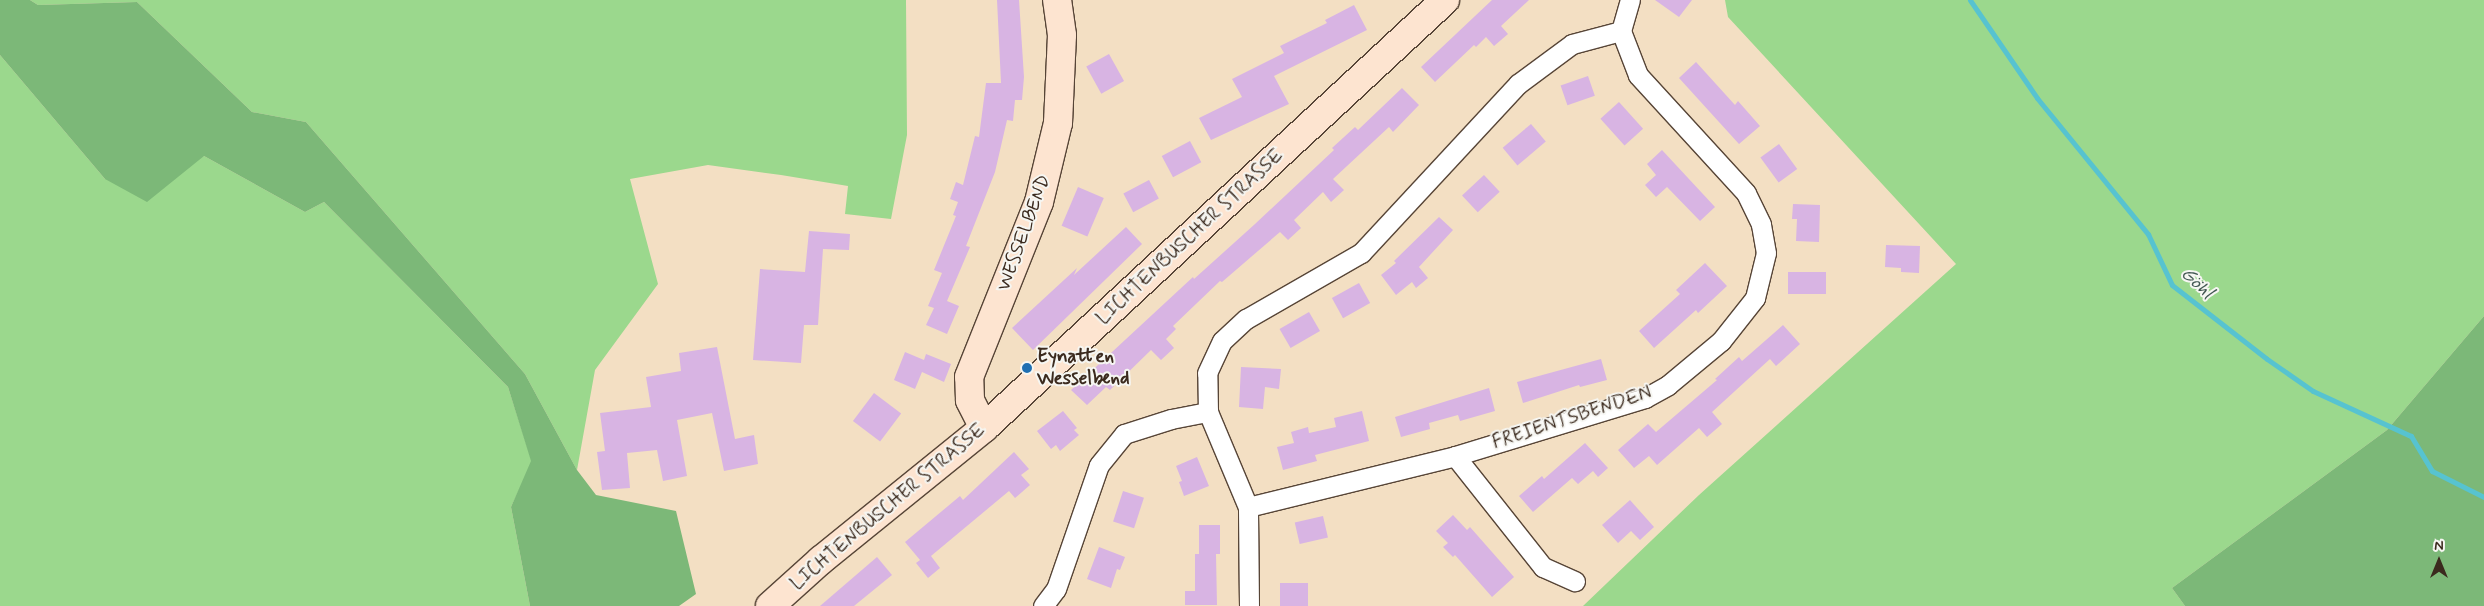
<!DOCTYPE html>
<meta charset="utf-8">
<style>
body{margin:0}
#map{position:relative;width:2484px;height:606px;overflow:hidden;background:#f3dfc3;font-family:Mynerve,sans-serif}
div>[style]{position:absolute}
[style*='--x']{left:calc(var(--x)*1px);top:calc(var(--y)*1px);width:calc(var(--w)*1px);rotate:calc(var(--a)*1deg)}
.green>*{inset:0;background:#9bd88d}
.forest>*{inset:0;background:#7cb878}
.stream>*{height:5px;margin:-2.5px;padding:0 2.5px;transform-origin:2.5px;border-radius:2.5px;background:#57c3d0}
.building>*{inset:0;background:#d8b4e3;transform-origin:0 0}
.roads{filter:drop-shadow(1px 0 #574537) drop-shadow(-1px 0 #574537) drop-shadow(0 1px #574537) drop-shadow(0 -1px #574537)}
.street>*{height:19px;margin:-9.5px;padding:0 9.5px;transform-origin:9.5px;border-radius:9.5px;background:#fff}
.secondary>*{height:28px;margin:-14px;padding:0 14px;transform-origin:14px;border-radius:14px;background:#fde4d0}
.dots>*{width:14px;height:14px;translate:-50% -50%;box-sizing:border-box;border:2px solid #f6f6f2;border-radius:50%}
span{translate:-50% -50%;white-space:nowrap;text-align:center;line-height:1.15;-webkit-text-stroke:4px #f6f6f2;paint-order:stroke}
.street-label{font-size:19px;color:#3b2a1e}
.poi-label{font-size:19px;color:#3b2a1e;font-weight:700}
.left{translate:0 -50%;text-align:left}
.water-label{font-size:20px;color:#435853;font-style:italic}
.north{position:absolute;left:2414px;top:536px;width:50px;height:50px;-webkit-text-stroke:4px #f6f6f2;paint-order:stroke;rotate:0deg;font-size:14px;font-weight:700;line-height:20px;text-align:center;color:#3b2a1e}
.north::after{content:'';display:block;margin:auto;width:18px;height:22px;background:#3b2a1e;clip-path:polygon(50% 0,100% 100%,50% 72%,0 100%)}
</style>
<div id="map">
<div class="green">
<div style="clip-path:polygon(30px 0,906px 0,907px 135px,891px 219px,845px 214px,848px 186px,781px 175px,708px 165px,630px 179px,658px 284px,595px 370px,577px 470px,525px 374px,306px 122px,252px 112px,137px 2px,38px 5px)"></div>
<div style="clip-path:polygon(1725px 0,2484px 0,2484px 316px,2387px 430px,2172px 588px,2185px 606px,1583px 606px,1699px 495px,1956px 264px,1728px 17px)"></div>
<div style="clip-path:polygon(0 55px,105px 179px,204px 156px,305px 212px,324px 202px,508px 387px,532px 462px,511px 507px,530px 606px,0 606px)"></div>
</div>
<div class="forest">
<div style="clip-path:polygon(0 0,30px 0,38px 5px,137px 2px,252px 112px,306px 122px,525px 374px,577px 470px,596px 495px,676px 511px,696px 594px,679px 606px,530px 606px,511px 507px,531px 461px,508px 387px,324px 202px,305px 212px,204px 156px,147px 202px,105px 179px,0 55px)"></div>
<div style="clip-path:polygon(2484px 316px,2484px 606px,2185px 606px,2172px 588px,2387px 430px)"></div>
</div>
<div class="stream">
<div style="--x:1970;--y:0;--w:119;--a:55.6"></div>
<div style="--x:2037;--y:98;--w:176;--a:50.8"></div>
<div style="--x:2148;--y:234;--w:56;--a:64.8"></div>
<div style="--x:2172;--y:285;--w:120;--a:37.9"></div>
<div style="--x:2267;--y:359;--w:56;--a:34.8"></div>
<div style="--x:2313;--y:391;--w:108;--a:24.7"></div>
<div style="--x:2411;--y:436;--w:41;--a:59"></div>
<div style="--x:2432;--y:471;--w:58;--a:26.6"></div>
</div>
<div class="building">
<div style="clip-path:polygon(997px 0,1019px 0,1024px 77px,1022px 100px,1015px 100px,1013px 121px,1007px 120px,995px 172px,966px 246px,970px 247px,947px 301px,959px 306px,947px 334px,926px 325px,934px 308px,928px 306px,942px 273px,934px 270px,956px 216px,953px 215px,958px 202px,950px 199px,956px 182px,963px 185px,975px 136px,979px 137px,986px 83px,1001px 83px)"></div>
<div style="clip-path:polygon(1492px 0,1529px 0,1501px 26px,1508px 34px,1494px 46px,1486px 37px,1476px 47px,1474px 45px,1435px 82px,1421px 67px)"></div>
<div style="clip-path:polygon(1655px 0,1692px 0,1679px 17px)"></div>
<div style="clip-path:polygon(1354px 5px,1367px 30px,1274px 76px,1289px 104px,1211px 140px,1199px 118px,1242px 97px,1232px 79px,1284px 53px,1280px 46px,1327px 23px,1325px 20px)"></div>
<div style="left:1109px;top:54px;width:31px;height:26px;rotate:61deg"></div>
<div style="clip-path:polygon(1696px 62px,1735px 105px,1738px 101px,1760px 126px,1739px 144px,1679px 78px)"></div>
<div style="left:1588px;top:76px;width:21px;height:29px;rotate:71deg"></div>
<div style="clip-path:polygon(1402px 88px,1419px 105px,1393px 132px,1389px 127px,1333px 179px,1344px 190px,1331px 202px,1323px 192px,1294px 220px,1301px 228px,1288px 240px,1280px 232px,1222px 282px,1220px 281px,1173px 326px,1176px 329px,1166px 339px,1174px 348px,1161px 360px,1151px 350px,1110px 390px,1106px 387px,1087px 405px,1071px 390px,1193px 277px,1194px 279px,1255px 224px,1334px 150px,1332px 148px,1355px 127px,1358px 130px)"></div>
<div style="left:1619px;top:102px;width:36px;height:25px;rotate:48deg"></div>
<div style="left:1531px;top:124px;width:23px;height:37px;rotate:50deg"></div>
<div style="left:1190px;top:141px;width:24px;height:32px;rotate:62deg"></div>
<div style="left:1779px;top:144px;width:31px;height:23px;rotate:54deg"></div>
<div style="clip-path:polygon(1662px 150px,1715px 207px,1700px 221px,1667px 187px,1656px 197px,1645px 185px,1656px 175px,1647px 164px)"></div>
<div style="left:1484px;top:175px;width:23px;height:30px;rotate:47deg"></div>
<div style="left:1149px;top:180px;width:21px;height:29px;rotate:62deg"></div>
<div style="left:1078px;top:187px;width:28px;height:42px;rotate:23deg"></div>
<div style="clip-path:polygon(1793px 204px,1820px 205px,1819px 242px,1796px 241px,1797px 219px,1792px 219px)"></div>
<div style="clip-path:polygon(1439px 217px,1453px 230px,1419px 267px,1428px 278px,1416px 288px,1412px 282px,1396px 295px,1381px 275px,1396px 263px,1394px 261px)"></div>
<div style="clip-path:polygon(1126px 227px,1142px 244px,1033px 350px,1012px 328px,1077px 268px,1074px 275px)"></div>
<div style="clip-path:polygon(809px 231px,850px 234px,849px 250px,823px 249px,818px 325px,804px 325px,801px 363px,753px 360px,760px 269px,805px 272px)"></div>
<div style="clip-path:polygon(1886px 245px,1920px 246px,1919px 273px,1901px 272px,1901px 268px,1885px 267px)"></div>
<div style="clip-path:polygon(1705px 263px,1727px 286px,1698px 313px,1696px 310px,1654px 348px,1639px 331px,1680px 294px,1676px 290px)"></div>
<div style="left:1788px;top:272px;width:38px;height:22px"></div>
<div style="left:1359px;top:283px;width:23px;height:31px;rotate:61deg"></div>
<div style="left:1309px;top:312px;width:22px;height:34px;rotate:60deg"></div>
<div style="clip-path:polygon(1783px 325px,1800px 344px,1776px 366px,1770px 359px,1712px 412px,1722px 424px,1707px 437px,1699px 428px,1657px 465px,1649px 456px,1634px 468px,1618px 450px,1648px 424px,1656px 432px,1717px 380px,1715px 379px,1739px 357px,1742px 361px)"></div>
<div style="clip-path:polygon(717px 347px,735px 439px,754px 435px,758px 464px,724px 471px,712px 413px,677px 420px,687px 476px,663px 481px,657px 450px,627px 453px,630px 488px,602px 490px,597px 452px,605px 451px,600px 413px,651px 407px,646px 377px,681px 371px,679px 353px)"></div>
<div style="clip-path:polygon(905px 352px,924px 360px,926px 354px,951px 364px,944px 382px,922px 372px,915px 389px,894px 380px)"></div>
<div style="clip-path:polygon(1601px 359px,1607px 380px,1580px 387px,1579px 385px,1523px 403px,1517px 382px)"></div>
<div style="clip-path:polygon(1241px 367px,1281px 369px,1279px 389px,1265px 387px,1263px 409px,1239px 407px)"></div>
<div style="clip-path:polygon(1489px 388px,1495px 411px,1460px 421px,1458px 415px,1429px 423px,1430px 429px,1401px 437px,1395px 417px)"></div>
<div style="left:874px;top:393px;width:34px;height:35px;rotate:37deg"></div>
<div style="clip-path:polygon(1063px 411px,1077px 428px,1074px 430px,1079px 435px,1060px 451px,1056px 445px,1051px 449px,1037px 431px)"></div>
<div style="clip-path:polygon(1362px 411px,1369px 441px,1315px 455px,1317px 461px,1283px 470px,1277px 447px,1294px 443px,1291px 432px,1308px 427px,1309px 433px,1336px 427px,1334px 418px)"></div>
<div style="clip-path:polygon(1585px 443px,1608px 468px,1598px 477px,1593px 471px,1578px 484px,1572px 478px,1533px 512px,1519px 496px,1542px 476px,1544px 479px)"></div>
<div style="clip-path:polygon(1014px 452px,1029px 469px,1021px 475px,1030px 485px,1015px 498px,1009px 491px,931px 556px,940px 568px,928px 578px,916px 563px,920px 560px,905px 542px,960px 496px,963px 500px)"></div>
<div style="clip-path:polygon(1197px 457px,1209px 486px,1184px 496px,1179px 482px,1182px 481px,1176px 466px)"></div>
<div style="left:1123px;top:491px;width:22px;height:32px;rotate:18deg"></div>
<div style="clip-path:polygon(1630px 500px,1654px 527px,1640px 540px,1631px 531px,1618px 543px,1602px 525px)"></div>
<div style="clip-path:polygon(1453px 515px,1467px 530px,1470px 527px,1514px 577px,1492px 597px,1455px 555px,1453px 557px,1443px 547px,1448px 543px,1436px 531px)"></div>
<div style="left:1323px;top:516px;width:22px;height:29px;rotate:77deg"></div>
<div style="clip-path:polygon(1199px 525px,1220px 525px,1220px 554px,1216px 554px,1217px 605px,1185px 605px,1185px 591px,1195px 591px,1195px 554px,1199px 554px)"></div>
<div style="clip-path:polygon(1099px 547px,1125px 557px,1120px 570px,1117px 569px,1111px 588px,1087px 579px)"></div>
<div style="clip-path:polygon(877px 557px,892px 575px,854px 606px,820px 606px)"></div>
<div style="left:1280px;top:583px;width:28px;height:23px"></div>
</div>
<div class="roads">
<div class="street">
<div style="--x:1208;--y:412;--w:103;--a:67.2"></div>
<div style="--x:1455;--y:456;--w:142;--a:51.6"></div>
<div style="--x:1543;--y:567;--w:35;--a:24"></div>
<div style="--x:1043;--y:606;--w:21;--a:-53"></div>
<div style="--x:1056;--y:589;--w:131;--a:-70.9"></div>
<div style="--x:1099;--y:465;--w:40;--a:-51"></div>
<div style="--x:1124;--y:434;--w:49;--a:-17.7"></div>
<div style="--x:1171;--y:419;--w:38;--a:-11"></div>
<div style="--x:1208;--y:412;--w:39;--a:-91"></div>
<div style="--x:1207;--y:373;--w:35;--a:-65"></div>
<div style="--x:1222;--y:341;--w:33;--a:-43"></div>
<div style="--x:1246;--y:319;--w:133;--a:-29.9"></div>
<div style="--x:1361;--y:253;--w:231;--a:-47.1"></div>
<div style="--x:1518;--y:84;--w:67;--a:-36.5"></div>
<div style="--x:1572;--y:44;--w:51;--a:-14.9"></div>
<div style="--x:1621;--y:31;--w:32;--a:-74"></div>
<div style="--x:1249;--y:606;--w:99;--a:-90.6"></div>
<div style="--x:1248;--y:507;--w:213;--a:-13.8"></div>
<div style="--x:1455;--y:456;--w:199;--a:-17"></div>
<div style="--x:1645;--y:398;--w:26;--a:-29"></div>
<div style="--x:1668;--y:385;--w:69;--a:-39.7"></div>
<div style="--x:1721;--y:341;--w:55;--a:-51.7"></div>
<div style="--x:1755;--y:298;--w:46;--a:-76.3"></div>
<div style="--x:1766;--y:253;--w:29;--a:-100"></div>
<div style="--x:1761;--y:224;--w:34;--a:-116"></div>
<div style="--x:1746;--y:193;--w:160;--a:-132.5"></div>
<div style="--x:1638;--y:75;--w:47;--a:-111.1"></div>
</div>
<div class="secondary">
<div style="--x:984;--y:428;--w:31;--a:-117"></div>
<div style="--x:970;--y:400;--w:23;--a:-92"></div>
<div style="--x:969;--y:377;--w:188;--a:-68.2"></div>
<div style="--x:1039;--y:202;--w:81;--a:-76.5"></div>
<div style="--x:1058;--y:123;--w:88;--a:-87.4"></div>
<div style="--x:1062;--y:35;--w:35;--a:-98"></div>
<div style="--x:770;--y:606;--w:69;--a:-42"></div>
<div style="--x:821;--y:560;--w:210;--a:-39"></div>
<div style="--x:984;--y:428;--w:629;--a:-42.87"></div>
</div>
</div>
<div class="dots">
<div style="left:1027px;top:368px;background:#1f6fb2"></div>
</div>
<div class="street-label">
<span style="left:1024px;top:233px;rotate:-70deg">WESSELBEND</span>
<span style="left:1190px;top:237px;rotate:-43deg">LICHTENBUSCHER STRASSE</span>
<span style="left:1572px;top:418px;rotate:-18deg">FREIENTSBENDEN</span>
<span style="left:888px;top:507px;rotate:-40deg">LICHTENBUSCHER STRASSE</span>
</div>
<div class="poi-label">
<span class="left" style="left:1037px;top:368px">Eynatten<br>Wesselbend</span>
</div>
<div class="water-label">
<span style="left:2197px;top:283px;rotate:43deg">Göhl</span>
</div>
<div class="north">N</div>
</div>
